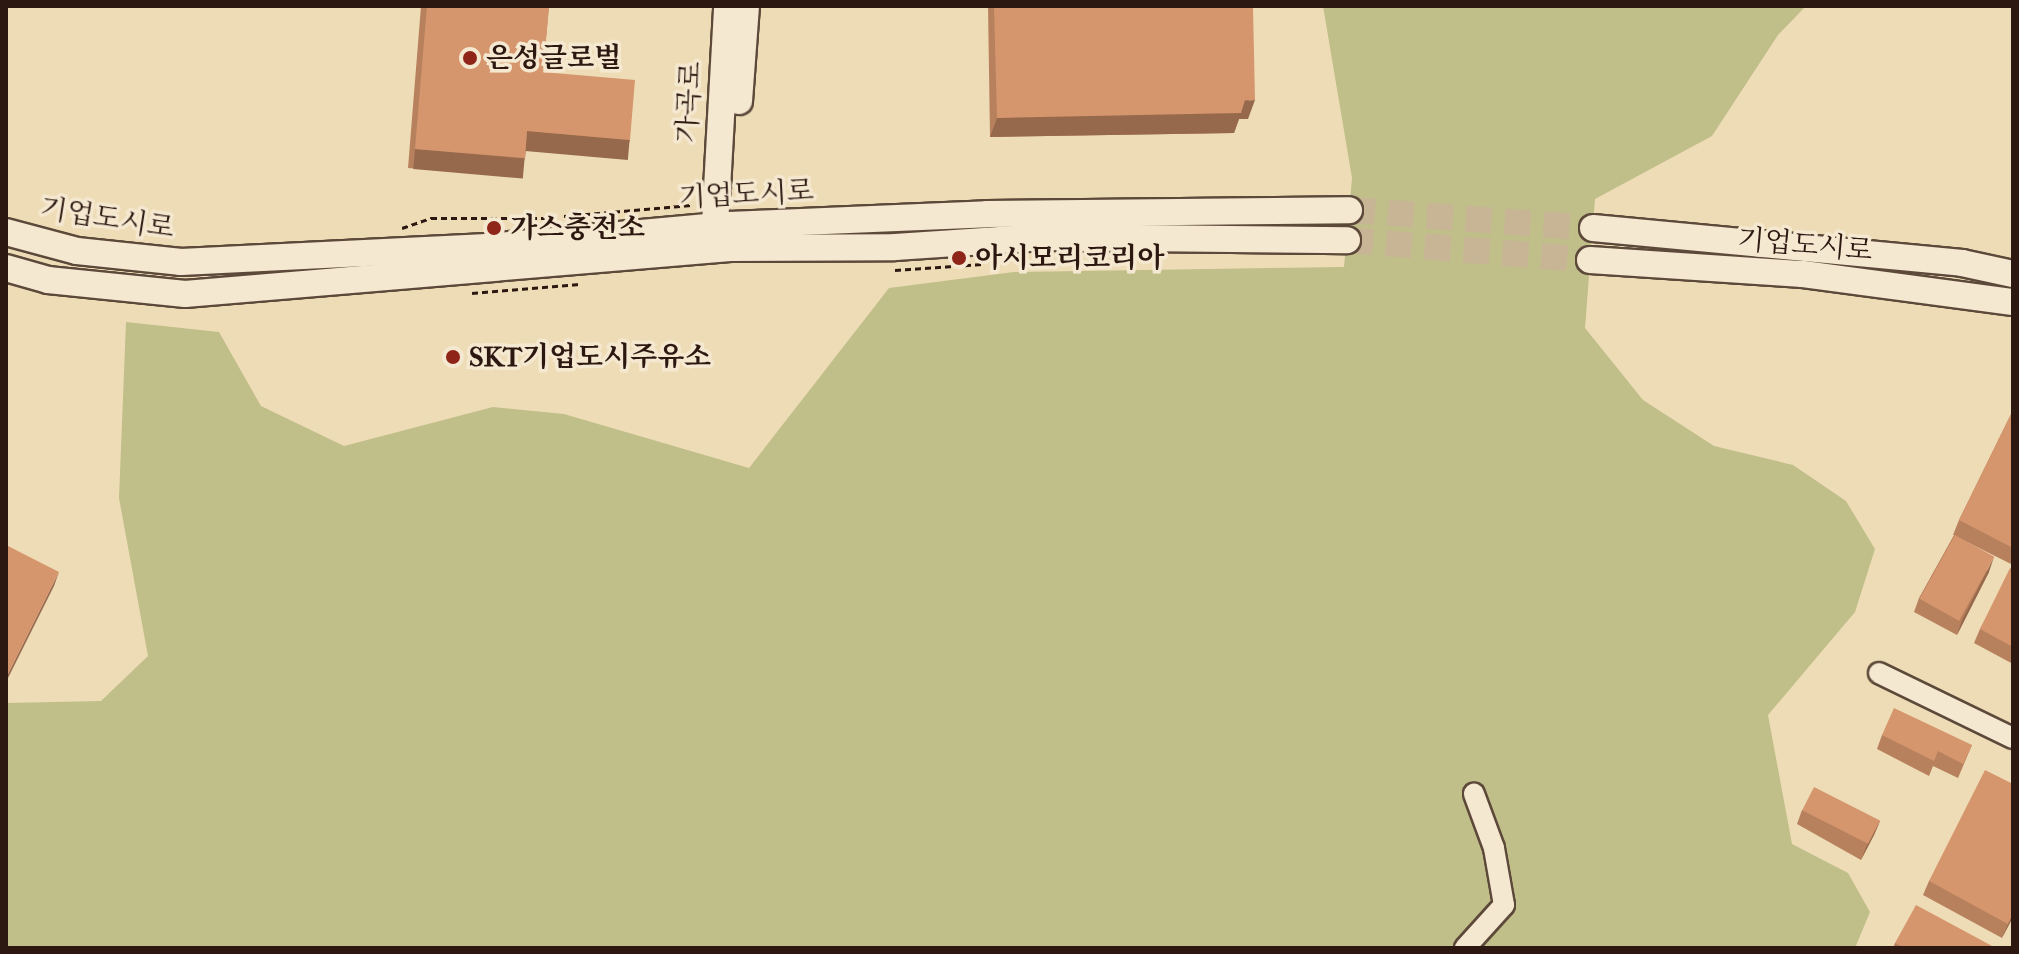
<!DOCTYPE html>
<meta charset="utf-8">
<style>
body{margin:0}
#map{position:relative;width:2019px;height:954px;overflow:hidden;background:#eedcb6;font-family:"IM FELL French Canon","Noto Serif KR",serif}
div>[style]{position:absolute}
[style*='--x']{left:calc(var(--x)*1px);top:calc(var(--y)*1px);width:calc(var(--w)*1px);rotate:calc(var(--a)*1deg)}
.green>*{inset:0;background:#c0be89}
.tertiary-tunnel>*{height:26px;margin-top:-13px;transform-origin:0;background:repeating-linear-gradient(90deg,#c7b595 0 26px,transparent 0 39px)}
.path>*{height:3px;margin-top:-1.5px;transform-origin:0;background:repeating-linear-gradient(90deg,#2d1811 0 6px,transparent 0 10px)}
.roads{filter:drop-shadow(2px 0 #5d493a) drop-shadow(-2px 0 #5d493a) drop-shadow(0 2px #5d493a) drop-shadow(0 -2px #5d493a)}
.minor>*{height:20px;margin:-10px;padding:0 10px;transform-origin:10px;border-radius:10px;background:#f4e8d0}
.tertiary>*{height:26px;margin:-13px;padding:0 13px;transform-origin:13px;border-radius:13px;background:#f4e8d0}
.wall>*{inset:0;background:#b8815e}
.shaded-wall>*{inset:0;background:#96694c;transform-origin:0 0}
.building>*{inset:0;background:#d6966d;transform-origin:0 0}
.dots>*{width:22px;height:22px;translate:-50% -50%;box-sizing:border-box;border:4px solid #f4e8d0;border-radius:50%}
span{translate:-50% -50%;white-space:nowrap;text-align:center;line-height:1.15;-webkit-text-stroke:7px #f4e8d0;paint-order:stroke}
.poi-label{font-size:28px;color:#2d1811;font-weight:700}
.left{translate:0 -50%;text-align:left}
.street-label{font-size:28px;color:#2d1811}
.frame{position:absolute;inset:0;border:8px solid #2d1811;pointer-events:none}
</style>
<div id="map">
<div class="green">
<div style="clip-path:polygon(1323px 6px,1806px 6px,1778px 35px,1712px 136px,1595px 199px,1585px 328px,1643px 400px,1714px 446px,1793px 465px,1846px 501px,1875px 549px,1855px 612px,1768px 715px,1792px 844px,1848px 873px,1870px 912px,1855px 948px,6px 948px,6px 703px,101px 701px,148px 656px,119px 498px,126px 322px,219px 332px,261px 406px,344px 446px,493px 407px,564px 414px,749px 468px,889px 288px,1014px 272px,1344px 267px,1352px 178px)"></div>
</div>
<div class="tertiary-tunnel">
<div style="--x:1349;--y:210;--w:245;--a:4.2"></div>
<div style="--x:1347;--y:240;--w:244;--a:4.7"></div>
</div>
<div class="path">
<div style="--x:564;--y:216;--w:128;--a:-4.9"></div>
<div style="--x:402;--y:228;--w:31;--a:-19"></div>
<div style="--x:431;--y:218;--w:114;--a:0"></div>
<div style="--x:895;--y:270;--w:88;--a:-3.9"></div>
<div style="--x:472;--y:293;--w:108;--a:-4.8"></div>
</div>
<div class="roads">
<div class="minor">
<div style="--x:1879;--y:673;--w:149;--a:25.9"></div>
<div style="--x:1465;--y:948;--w:58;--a:-47.8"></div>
<div style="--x:1504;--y:905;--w:58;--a:-100"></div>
<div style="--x:1494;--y:848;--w:58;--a:-110.3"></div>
</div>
<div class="tertiary">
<div style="--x:739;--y:101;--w:95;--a:-85.8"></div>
<div style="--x:1593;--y:228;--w:371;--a:5.4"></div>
<div style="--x:1962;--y:263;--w:52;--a:12.2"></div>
<div style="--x:6;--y:232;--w:73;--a:15"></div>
<div style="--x:77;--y:251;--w:105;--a:6"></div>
<div style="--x:181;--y:262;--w:306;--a:-2.8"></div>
<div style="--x:487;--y:247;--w:243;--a:-5.2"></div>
<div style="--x:729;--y:225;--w:258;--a:-2.4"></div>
<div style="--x:987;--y:214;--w:362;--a:-0.6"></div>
<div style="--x:714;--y:242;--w:236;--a:-86.8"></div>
<div style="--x:1590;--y:260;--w:213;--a:3.8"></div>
<div style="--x:1803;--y:274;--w:212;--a:7.6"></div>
<div style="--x:6;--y:268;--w:44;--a:15.9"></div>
<div style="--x:48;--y:280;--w:138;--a:5.8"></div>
<div style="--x:185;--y:294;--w:547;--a:-4.82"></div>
<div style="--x:730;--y:248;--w:165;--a:-0.3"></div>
<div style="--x:895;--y:247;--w:150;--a:-3.8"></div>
<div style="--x:1045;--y:237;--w:302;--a:0.6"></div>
</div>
</div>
<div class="wall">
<div style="clip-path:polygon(421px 6px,549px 6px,543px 72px,630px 140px,623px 159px,526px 150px,525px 158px,518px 177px,408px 168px)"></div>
<div style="clip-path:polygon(988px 6px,1253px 6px,1248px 119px,1239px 119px,1234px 133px,990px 137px)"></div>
<div style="clip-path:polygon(2013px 410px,2013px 565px,1963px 540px,1989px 572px,1957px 635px,1914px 612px,1919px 598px,1954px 535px,1953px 535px,1959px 520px)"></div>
<div style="clip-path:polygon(2013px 569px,2013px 664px,1974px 643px,1980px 629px)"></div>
<div style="clip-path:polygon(1882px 735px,1972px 745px,1958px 778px,1933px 766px,1929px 776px,1877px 749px)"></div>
<div style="clip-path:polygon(2013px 784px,2013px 917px,2002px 938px,1923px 895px,1929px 881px)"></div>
<div style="clip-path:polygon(1802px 810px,1880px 821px,1874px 835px,1861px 860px,1797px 824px)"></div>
<div style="clip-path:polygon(1895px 943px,1994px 948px,1893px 948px)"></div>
</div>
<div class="shaded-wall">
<div style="clip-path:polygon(1255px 100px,1248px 119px,1239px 119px,1234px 133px,990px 137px,997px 118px)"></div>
<div style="left:527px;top:131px;width:103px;height:20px;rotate:5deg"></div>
<div style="left:415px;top:149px;width:110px;height:20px;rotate:5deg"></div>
<div style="clip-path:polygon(1994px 557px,1989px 572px,1957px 635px,1962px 620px)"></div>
<div style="clip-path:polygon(59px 572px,54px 586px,6px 682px,8px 674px)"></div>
<div style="clip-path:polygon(1880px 821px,1874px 835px,1861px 860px,1867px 845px)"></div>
<div style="clip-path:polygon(2013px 913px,2013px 917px,2002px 938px,2008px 924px)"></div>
</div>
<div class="building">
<div style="clip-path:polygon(427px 6px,549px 6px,543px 72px,635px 80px,630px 140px,527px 131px,525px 158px,415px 149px)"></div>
<div style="clip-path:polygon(994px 6px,1253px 6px,1255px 100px,1245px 100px,1241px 113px,997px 118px)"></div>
<div style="clip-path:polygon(2013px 410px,2013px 548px,1959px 520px)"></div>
<div style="left:1955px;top:535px;width:45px;height:73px;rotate:29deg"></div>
<div style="clip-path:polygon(6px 545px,59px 572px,8px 674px,6px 672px)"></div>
<div style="clip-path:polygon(2010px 568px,2013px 569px,2013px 647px,1980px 629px)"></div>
<div style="clip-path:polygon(1894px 708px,1972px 745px,1963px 764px,1938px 751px,1934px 761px,1882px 735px)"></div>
<div style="clip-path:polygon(1985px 770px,2013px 784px,2013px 913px,2008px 924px,1929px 881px)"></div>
<div style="left:1814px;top:787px;width:74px;height:26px;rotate:27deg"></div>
<div style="clip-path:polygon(1916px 905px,1994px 947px,1994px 948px,1905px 948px,1895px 943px)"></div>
</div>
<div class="dots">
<div style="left:470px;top:58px;background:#8f2418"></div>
<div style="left:494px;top:228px;background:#8f2418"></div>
<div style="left:959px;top:258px;background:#8f2418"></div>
<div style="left:453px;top:357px;background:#8f2418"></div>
</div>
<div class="poi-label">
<span class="left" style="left:486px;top:58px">은성글로벌</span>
<span class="left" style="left:510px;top:228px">가스충전소</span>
<span class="left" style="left:975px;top:258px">아시모리코리아</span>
<span class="left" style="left:469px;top:357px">SKT기업도시주유소</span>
</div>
<div class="street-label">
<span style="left:689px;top:102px;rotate:-87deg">가곡로</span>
<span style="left:746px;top:194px;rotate:-3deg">기업도시로</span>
<span style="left:107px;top:218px;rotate:9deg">기업도시로</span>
<span style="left:1805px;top:245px;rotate:5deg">기업도시로</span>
</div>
<div class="frame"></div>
</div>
